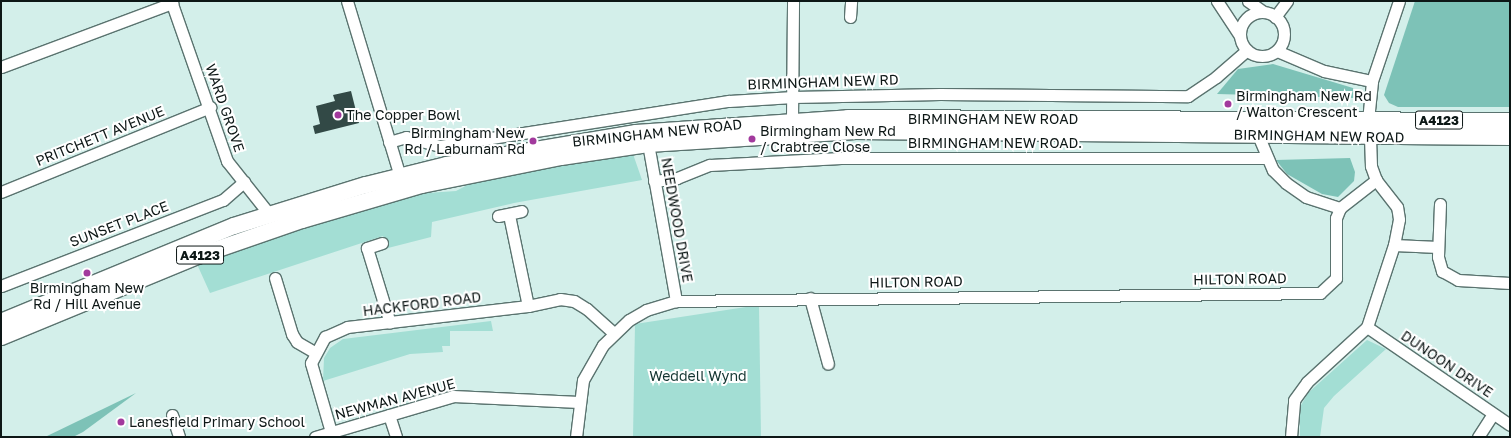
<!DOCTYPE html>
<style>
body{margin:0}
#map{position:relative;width:1511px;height:438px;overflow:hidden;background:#d3efea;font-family:"Golos Text",sans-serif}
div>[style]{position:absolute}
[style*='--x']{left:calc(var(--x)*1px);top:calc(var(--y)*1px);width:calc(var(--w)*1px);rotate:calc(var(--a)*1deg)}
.green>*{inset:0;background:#a3ded4}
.forest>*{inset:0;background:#7dc2b7}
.building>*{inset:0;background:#324946}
.roads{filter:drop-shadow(1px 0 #5a736f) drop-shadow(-1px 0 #5a736f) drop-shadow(0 1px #5a736f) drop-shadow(0 -1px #5a736f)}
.minor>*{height:11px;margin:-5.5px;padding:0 5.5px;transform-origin:5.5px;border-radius:5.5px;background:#fff}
.minor>.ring{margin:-5.5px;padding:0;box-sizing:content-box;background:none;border:11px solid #fff;border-radius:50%}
.highway>*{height:16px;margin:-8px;padding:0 8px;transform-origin:8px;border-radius:8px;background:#fff}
.dots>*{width:11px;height:11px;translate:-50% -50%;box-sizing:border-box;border:2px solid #fff;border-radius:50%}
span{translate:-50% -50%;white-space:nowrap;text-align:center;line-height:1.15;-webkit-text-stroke:4px #fff;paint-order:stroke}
.shield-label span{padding:1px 3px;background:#fff;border:1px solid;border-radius:3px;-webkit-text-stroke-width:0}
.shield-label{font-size:13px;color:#0d1716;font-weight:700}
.street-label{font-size:14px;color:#0d1716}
.poi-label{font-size:14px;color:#0d1716}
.left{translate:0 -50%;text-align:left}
.right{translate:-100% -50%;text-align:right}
.park-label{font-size:14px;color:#133531}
.frame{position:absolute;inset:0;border:2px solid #0d1716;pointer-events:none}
</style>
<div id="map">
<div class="green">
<div style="clip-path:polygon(633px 154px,642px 180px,514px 203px,432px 222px,431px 237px,388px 248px,383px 236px,210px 293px,196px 262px,413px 194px,456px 191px,477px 180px)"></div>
<div style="clip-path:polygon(759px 305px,761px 437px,633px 437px,635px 324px)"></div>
<div style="clip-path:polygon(491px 321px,493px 331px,450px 331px,450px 346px,442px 346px,443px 352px,410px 354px,323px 381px,324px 358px,330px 348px,343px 339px)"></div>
<div style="clip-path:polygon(1367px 340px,1386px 349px,1334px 396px,1324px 408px,1320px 437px,1300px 437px,1300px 407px,1308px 393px)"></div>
</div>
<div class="forest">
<div style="clip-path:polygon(1415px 1px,1510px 1px,1510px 107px,1398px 107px,1389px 103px,1384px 95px)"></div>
<div style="clip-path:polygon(1273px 64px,1353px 88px,1356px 98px,1217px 94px,1238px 69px)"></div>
<div style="clip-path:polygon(1350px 158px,1355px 172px,1354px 181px,1338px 197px,1322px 194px,1287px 174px,1276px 160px)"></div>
<div style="clip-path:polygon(136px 393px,83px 432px,73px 437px,45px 437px)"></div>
</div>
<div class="building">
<div style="clip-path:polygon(351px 91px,359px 123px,315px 134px,313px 126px,320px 124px,316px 106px,335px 101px,333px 95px)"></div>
</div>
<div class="roads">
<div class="minor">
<div style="--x:171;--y:1;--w:170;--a:70.7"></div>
<div style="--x:227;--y:161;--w:68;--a:51.6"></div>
<div style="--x:347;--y:1;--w:183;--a:73.2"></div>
<div style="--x:1217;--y:1;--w:42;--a:56.7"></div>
<div style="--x:1248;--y:1;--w:19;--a:35"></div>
<div class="ring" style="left:1240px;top:12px;width:33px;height:33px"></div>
<div style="--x:850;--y:17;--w:16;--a:-86"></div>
<div style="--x:1275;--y:17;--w:20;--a:-53"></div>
<div style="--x:1277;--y:51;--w:51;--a:23.1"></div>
<div style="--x:1324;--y:71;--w:49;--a:11.8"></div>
<div style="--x:1;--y:67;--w:183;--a:-20.5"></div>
<div style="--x:792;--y:120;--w:119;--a:-89.5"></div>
<div style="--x:1368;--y:120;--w:39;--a:-84"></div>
<div style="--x:1372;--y:81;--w:84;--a:-71.4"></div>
<div style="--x:1258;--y:135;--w:38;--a:67"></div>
<div style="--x:1273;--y:170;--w:18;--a:45"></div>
<div style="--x:1286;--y:183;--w:24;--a:35"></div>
<div style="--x:1306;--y:197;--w:36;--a:18"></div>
<div style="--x:647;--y:138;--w:166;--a:79.9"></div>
<div style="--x:389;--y:142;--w:18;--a:-16"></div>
<div style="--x:406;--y:137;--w:35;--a:15"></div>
<div style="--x:440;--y:146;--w:292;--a:-8.9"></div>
<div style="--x:729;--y:101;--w:64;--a:-3.6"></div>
<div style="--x:793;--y:97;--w:147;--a:-1.2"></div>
<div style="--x:940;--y:94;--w:248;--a:0.5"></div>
<div style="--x:1188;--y:96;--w:34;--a:-34"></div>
<div style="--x:1216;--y:77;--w:41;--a:-41.1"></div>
<div style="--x:654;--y:181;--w:23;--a:-7"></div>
<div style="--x:677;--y:178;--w:35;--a:-22"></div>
<div style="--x:710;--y:165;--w:131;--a:-3.1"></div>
<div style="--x:841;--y:158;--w:426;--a:0"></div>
<div style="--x:1;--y:192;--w:226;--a:-22.1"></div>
<div style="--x:1440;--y:204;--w:53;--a:92.2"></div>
<div style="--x:1438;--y:257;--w:15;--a:74"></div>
<div style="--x:1442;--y:271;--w:18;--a:29"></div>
<div style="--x:1458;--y:280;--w:52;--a:3.3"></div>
<div style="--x:509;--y:215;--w:93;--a:78.2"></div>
<div style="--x:498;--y:216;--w:24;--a:-12"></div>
<div style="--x:382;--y:243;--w:16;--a:162"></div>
<div style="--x:367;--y:248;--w:78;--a:73"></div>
<div style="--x:1394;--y:245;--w:44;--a:2.6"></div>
<div style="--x:275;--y:278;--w:59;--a:73.1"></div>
<div style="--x:292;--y:334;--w:9;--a:58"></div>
<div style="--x:297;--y:342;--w:20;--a:30"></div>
<div style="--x:1;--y:286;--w:238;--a:-21.2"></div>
<div style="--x:223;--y:200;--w:28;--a:-41"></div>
<div style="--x:810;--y:298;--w:68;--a:74.7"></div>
<div style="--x:1367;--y:327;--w:173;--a:34.4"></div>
<div style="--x:172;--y:415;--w:23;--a:72"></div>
<div style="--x:389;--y:415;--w:23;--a:72"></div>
<div style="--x:331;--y:432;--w:72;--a:-106.2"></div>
<div style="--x:311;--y:363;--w:30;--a:-62"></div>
<div style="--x:325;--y:337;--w:24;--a:-24"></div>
<div style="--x:347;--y:327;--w:182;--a:-6.6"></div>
<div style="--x:528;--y:306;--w:33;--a:-12"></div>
<div style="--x:560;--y:299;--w:14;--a:8"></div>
<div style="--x:574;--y:301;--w:15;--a:32"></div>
<div style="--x:587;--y:309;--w:36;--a:42"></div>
<div style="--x:315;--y:437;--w:144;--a:-16.5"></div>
<div style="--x:453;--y:396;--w:126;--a:2.7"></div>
<div style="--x:576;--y:437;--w:57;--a:-83"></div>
<div style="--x:583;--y:380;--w:40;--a:-60.3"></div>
<div style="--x:603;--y:345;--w:36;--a:-44"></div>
<div style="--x:629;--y:320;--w:20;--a:-30"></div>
<div style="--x:646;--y:310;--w:31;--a:-17"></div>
<div style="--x:676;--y:301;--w:644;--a:-0.71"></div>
<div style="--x:1320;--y:293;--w:22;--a:-43"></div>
<div style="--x:1336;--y:278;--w:60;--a:-90"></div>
<div style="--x:1336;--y:218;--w:11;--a:-68"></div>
<div style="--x:1340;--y:208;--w:46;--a:-37.9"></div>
<div style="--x:1376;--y:180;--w:15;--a:-110"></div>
<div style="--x:1371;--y:166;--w:29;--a:-92"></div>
<div style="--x:1291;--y:437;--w:37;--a:-85"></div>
<div style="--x:1294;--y:400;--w:22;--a:-54"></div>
<div style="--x:1307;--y:382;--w:81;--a:-42.5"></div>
<div style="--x:1367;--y:327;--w:86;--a:-71.8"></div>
<div style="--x:1394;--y:245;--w:26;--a:-79"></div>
<div style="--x:1399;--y:219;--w:12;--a:-99"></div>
<div style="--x:1397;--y:207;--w:34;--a:-128"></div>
<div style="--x:1478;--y:437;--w:27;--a:-57"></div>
</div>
<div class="highway">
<div style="--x:1;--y:322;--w:252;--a:-22.4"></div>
<div style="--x:234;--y:226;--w:138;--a:-17.3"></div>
<div style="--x:366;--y:185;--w:83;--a:-13.9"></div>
<div style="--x:447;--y:165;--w:192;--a:-9.6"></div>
<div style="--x:636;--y:133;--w:213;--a:-4"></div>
<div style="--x:848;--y:118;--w:662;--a:0.26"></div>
<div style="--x:1;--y:337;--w:213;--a:-22.4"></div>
<div style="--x:198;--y:256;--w:110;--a:-19.1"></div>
<div style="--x:302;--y:220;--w:125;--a:-16.3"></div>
<div style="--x:422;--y:185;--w:142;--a:-11.4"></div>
<div style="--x:561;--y:157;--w:88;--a:-8.5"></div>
<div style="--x:648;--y:144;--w:208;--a:-3.6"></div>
<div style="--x:856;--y:131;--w:654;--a:0.53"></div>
</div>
</div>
<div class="dots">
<div style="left:1228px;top:104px;background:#a23a9d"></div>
<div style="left:338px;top:115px;background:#a23a9d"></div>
<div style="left:752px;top:139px;background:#a23a9d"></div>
<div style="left:533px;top:141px;background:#a23a9d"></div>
<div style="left:87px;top:273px;background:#a23a9d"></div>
<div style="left:121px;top:422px;background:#a23a9d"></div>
</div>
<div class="shield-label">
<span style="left:1439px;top:120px">A4123</span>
<span style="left:200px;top:255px">A4123</span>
</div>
<div class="street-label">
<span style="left:823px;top:82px;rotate:-2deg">BIRMINGHAM NEW RD</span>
<span style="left:225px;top:108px;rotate:71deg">WARD GROVE</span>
<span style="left:993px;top:119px">BIRMINGHAM NEW ROAD</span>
<span style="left:657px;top:133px;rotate:-6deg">BIRMINGHAM NEW ROAD</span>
<span style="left:100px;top:136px;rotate:-22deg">PRITCHETT AVENUE</span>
<span style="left:1319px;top:136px;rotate:1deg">BIRMINGHAM NEW ROAD</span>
<span style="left:995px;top:143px">BIRMINGHAM NEW ROAD.</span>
<span style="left:677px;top:220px;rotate:80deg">NEEDWOOD DRIVE</span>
<span style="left:119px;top:224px;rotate:-21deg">SUNSET PLACE</span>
<span style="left:1240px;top:279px;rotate:-1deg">HILTON ROAD</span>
<span style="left:916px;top:282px;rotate:-1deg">HILTON ROAD</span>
<span style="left:422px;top:304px;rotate:-7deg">HACKFORD ROAD</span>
<span style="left:1447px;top:364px;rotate:34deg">DUNOON DRIVE</span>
<span style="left:395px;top:399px;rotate:-15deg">NEWMAN AVENUE</span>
</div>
<div class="poi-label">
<span class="left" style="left:1236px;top:104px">Birmingham New Rd<br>/ Walton Crescent</span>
<span class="left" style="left:346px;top:115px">The Copper Bowl</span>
<span class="left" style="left:760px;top:139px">Birmingham New Rd<br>/ Crabtree Close</span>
<span class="right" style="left:525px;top:141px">Birmingham New<br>Rd / Laburnam Rd</span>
<span style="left:87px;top:296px">Birmingham New<br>Rd / Hill Avenue</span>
<span class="left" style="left:129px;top:422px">Lanesfield Primary School</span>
</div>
<div class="park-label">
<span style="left:698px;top:376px">Weddell Wynd</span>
</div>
<div class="frame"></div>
</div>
